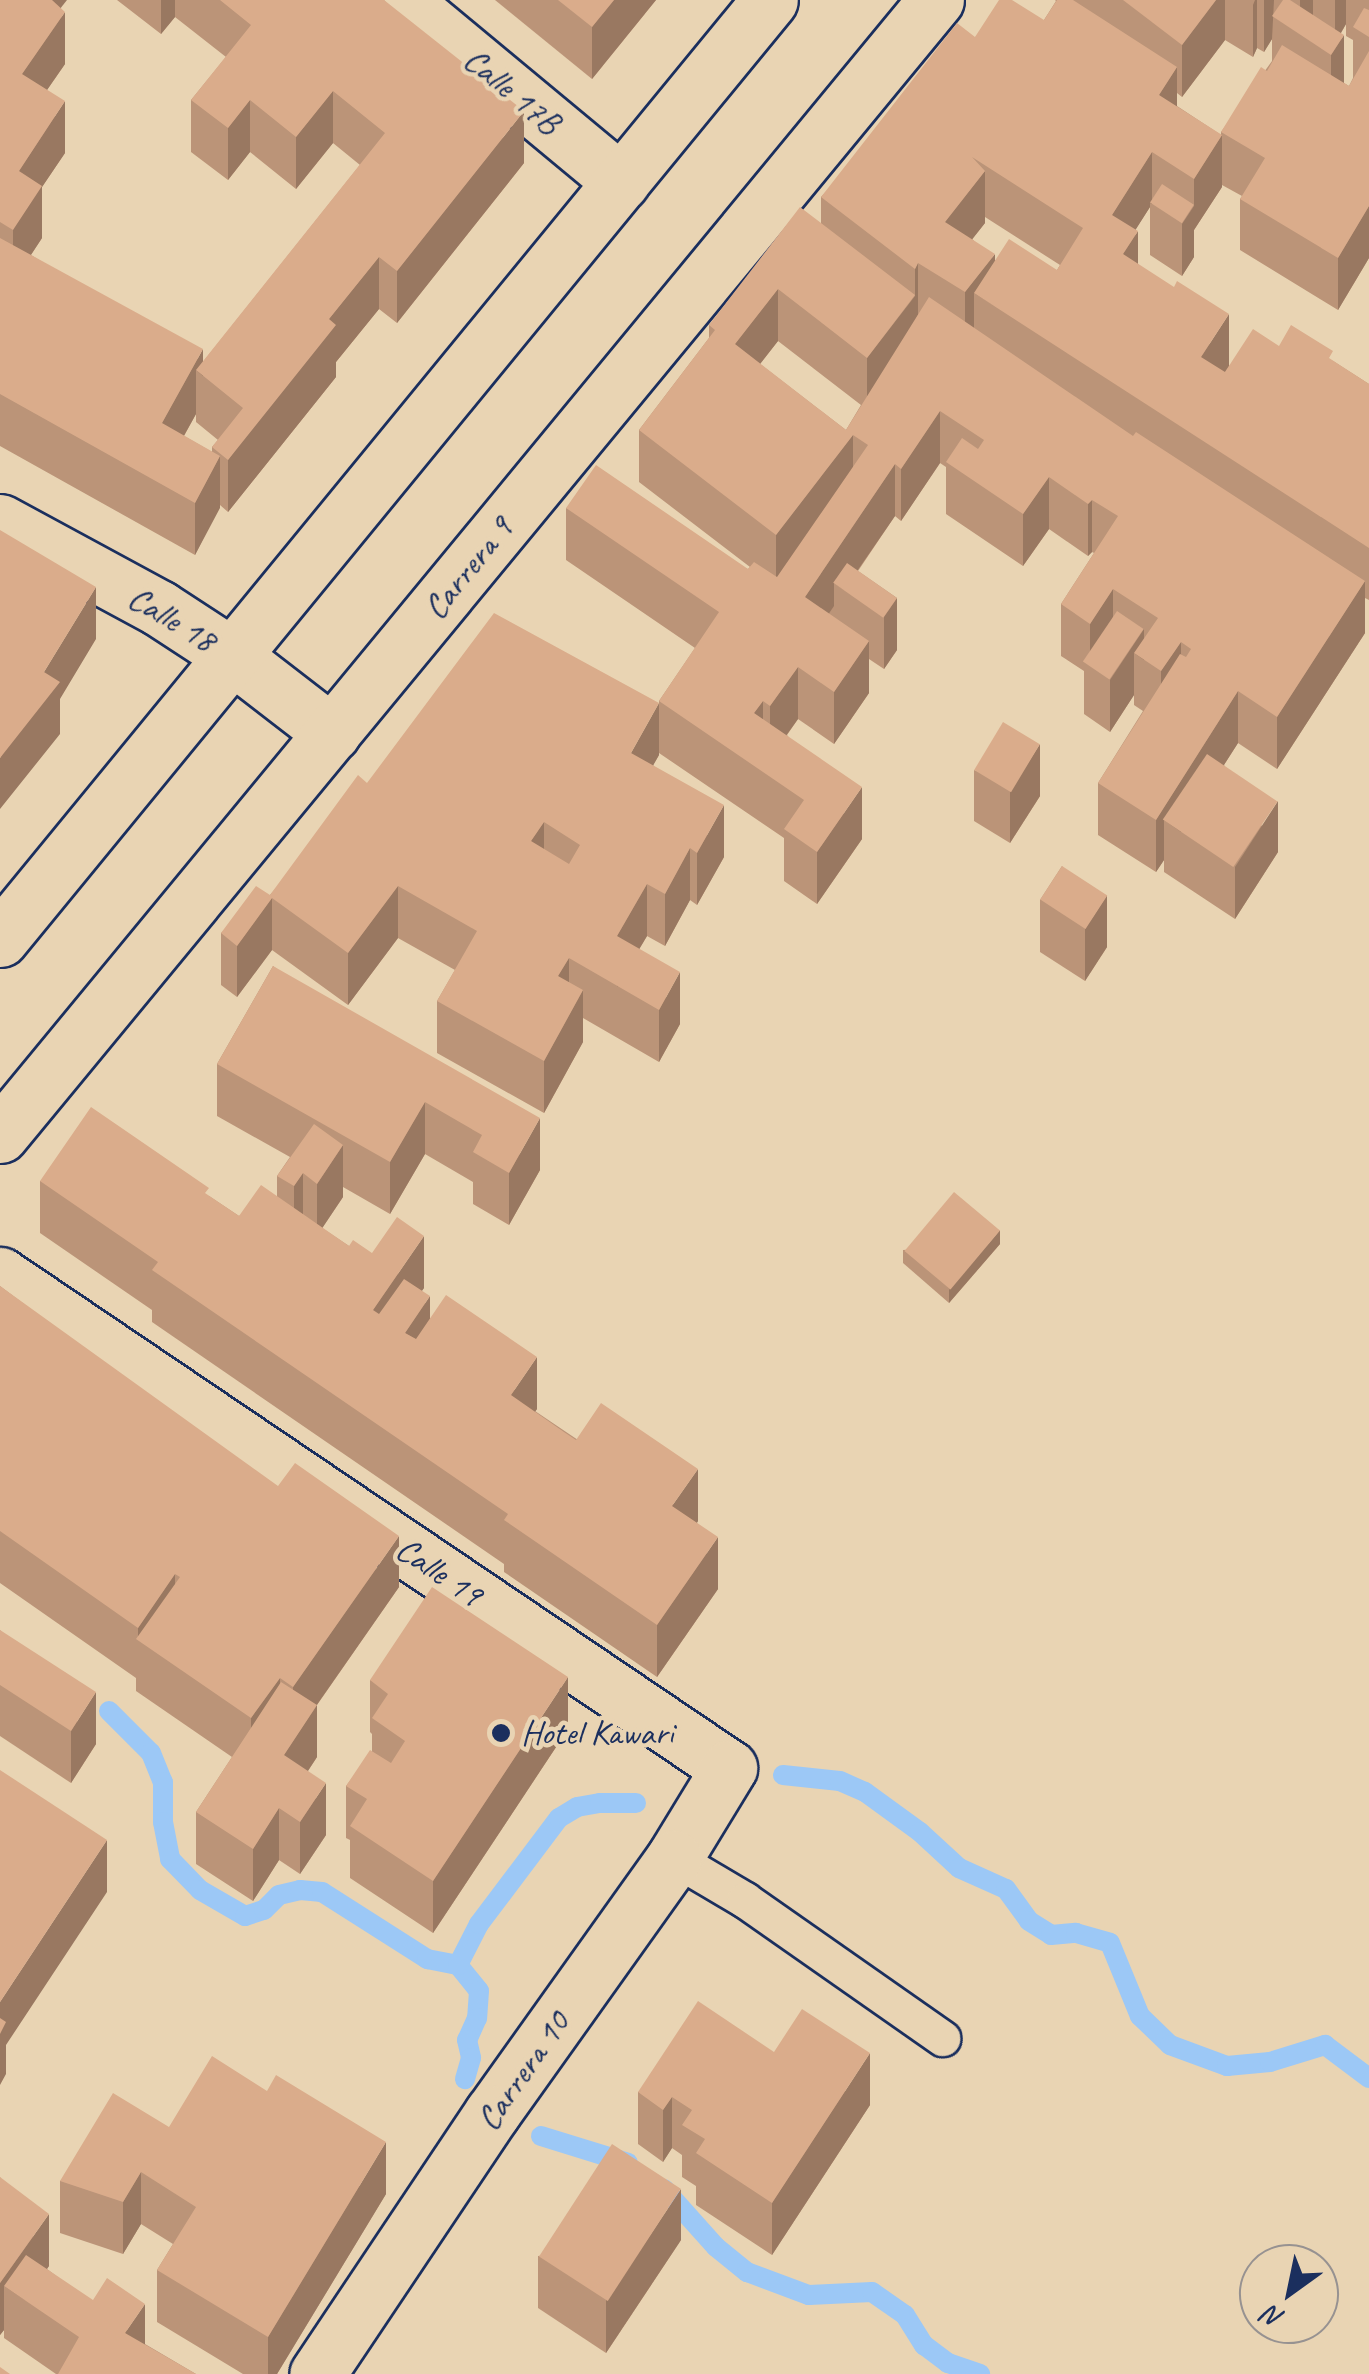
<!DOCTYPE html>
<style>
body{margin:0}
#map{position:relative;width:1369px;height:2374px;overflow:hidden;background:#e9d4b3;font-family:Caveat,sans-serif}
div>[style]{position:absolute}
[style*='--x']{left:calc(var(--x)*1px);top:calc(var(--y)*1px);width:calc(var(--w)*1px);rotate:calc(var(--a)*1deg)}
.stream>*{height:20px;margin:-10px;padding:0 10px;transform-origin:10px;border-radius:10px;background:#9cc8f6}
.roads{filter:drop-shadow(2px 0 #1b2f5e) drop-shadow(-2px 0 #1b2f5e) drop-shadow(0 2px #1b2f5e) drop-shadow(0 -2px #1b2f5e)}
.service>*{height:35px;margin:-17.5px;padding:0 17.5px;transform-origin:17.5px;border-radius:17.5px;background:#e9d4b3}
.minor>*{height:55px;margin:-27.5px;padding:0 27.5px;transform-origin:27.5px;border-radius:27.5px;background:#e9d4b3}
.trunk>*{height:55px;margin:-27.5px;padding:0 27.5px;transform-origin:27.5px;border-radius:27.5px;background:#e9d4b3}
.wall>*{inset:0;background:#bb9478}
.shaded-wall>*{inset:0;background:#997861;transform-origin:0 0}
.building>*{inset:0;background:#daac8b;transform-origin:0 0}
.dots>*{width:28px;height:28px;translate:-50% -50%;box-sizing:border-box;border:5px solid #e9d4b3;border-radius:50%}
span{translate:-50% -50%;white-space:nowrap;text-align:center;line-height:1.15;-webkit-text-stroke:9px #e9d4b3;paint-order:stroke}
.street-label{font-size:35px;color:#1b2f5e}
.poi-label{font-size:35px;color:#1b2f5e}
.left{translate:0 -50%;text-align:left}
.north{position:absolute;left:1239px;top:2244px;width:100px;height:100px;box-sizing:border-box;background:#e9d4b3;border:2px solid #979291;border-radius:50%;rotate:213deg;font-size:28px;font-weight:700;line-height:40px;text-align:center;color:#1b2f5e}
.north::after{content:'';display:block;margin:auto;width:35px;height:45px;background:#1b2f5e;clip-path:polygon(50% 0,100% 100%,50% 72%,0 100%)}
</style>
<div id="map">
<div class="stream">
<div style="--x:109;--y:1711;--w:59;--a:45"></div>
<div style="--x:151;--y:1753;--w:31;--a:68"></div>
<div style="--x:163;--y:1782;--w:40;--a:90"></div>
<div style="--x:163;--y:1822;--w:38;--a:79"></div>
<div style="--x:170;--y:1859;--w:43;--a:45.9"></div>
<div style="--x:200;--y:1890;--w:52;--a:30"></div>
<div style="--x:245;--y:1916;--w:20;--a:-18"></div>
<div style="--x:264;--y:1910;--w:21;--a:-45"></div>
<div style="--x:279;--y:1895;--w:22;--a:-13"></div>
<div style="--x:300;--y:1890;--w:22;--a:5"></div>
<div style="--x:322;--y:1892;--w:125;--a:32.5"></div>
<div style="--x:427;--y:1959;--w:32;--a:11"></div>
<div style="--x:458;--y:1965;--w:33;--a:51"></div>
<div style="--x:479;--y:1991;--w:27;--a:94"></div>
<div style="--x:477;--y:2018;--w:24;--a:114"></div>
<div style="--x:467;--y:2040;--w:18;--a:77"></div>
<div style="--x:471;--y:2058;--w:22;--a:106"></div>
<div style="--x:783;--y:1775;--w:57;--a:6"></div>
<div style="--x:840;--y:1781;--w:27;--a:24"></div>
<div style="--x:865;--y:1792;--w:68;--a:36"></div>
<div style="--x:920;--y:1832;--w:53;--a:42.7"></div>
<div style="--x:959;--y:1868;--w:51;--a:24.1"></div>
<div style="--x:1006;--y:1889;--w:39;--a:54"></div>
<div style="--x:1029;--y:1921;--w:26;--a:32"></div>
<div style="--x:1051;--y:1935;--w:25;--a:-5"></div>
<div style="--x:1076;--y:1933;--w:35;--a:16"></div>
<div style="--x:1110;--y:1943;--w:79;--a:67.7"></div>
<div style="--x:1140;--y:2016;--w:42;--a:44"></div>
<div style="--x:1170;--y:2045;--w:61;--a:20.2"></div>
<div style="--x:1227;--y:2066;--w:43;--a:-5.3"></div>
<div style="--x:1270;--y:2062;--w:58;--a:-17.2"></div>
<div style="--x:1325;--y:2045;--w:55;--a:36.9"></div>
<div style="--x:458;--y:1965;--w:46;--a:-62.9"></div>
<div style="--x:479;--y:1924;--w:133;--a:-53"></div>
<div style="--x:559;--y:1818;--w:21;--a:-31"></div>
<div style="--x:577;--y:1807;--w:23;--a:-10"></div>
<div style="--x:600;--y:1803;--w:36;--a:0"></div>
<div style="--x:541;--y:2136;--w:91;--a:17.2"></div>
<div style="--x:664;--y:2189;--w:78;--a:48.1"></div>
<div style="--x:716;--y:2247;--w:40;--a:39"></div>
<div style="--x:747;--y:2272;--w:66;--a:20.4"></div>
<div style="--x:809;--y:2295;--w:63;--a:-2.7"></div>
<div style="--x:872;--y:2292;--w:40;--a:34.9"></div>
<div style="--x:905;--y:2315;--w:36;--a:58"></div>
<div style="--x:924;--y:2345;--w:30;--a:37"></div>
<div style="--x:948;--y:2363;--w:34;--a:19"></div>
</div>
<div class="roads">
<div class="service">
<div style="--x:674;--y:1858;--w:82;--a:30.6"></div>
<div style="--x:745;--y:1900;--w:241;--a:35"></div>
</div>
<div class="minor">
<div style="--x:402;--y:0;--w:285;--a:39.7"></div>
<div style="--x:0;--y:522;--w:181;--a:28.4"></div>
<div style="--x:159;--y:608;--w:86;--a:33.1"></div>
<div style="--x:231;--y:655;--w:128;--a:37.7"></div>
<div style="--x:0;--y:1275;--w:880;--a:34.07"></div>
<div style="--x:729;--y:1768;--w:105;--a:121.4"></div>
<div style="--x:674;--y:1858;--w:313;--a:125.5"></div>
<div style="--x:492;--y:2113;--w:314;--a:123.8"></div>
</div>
<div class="trunk">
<div style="--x:0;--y:939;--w:1214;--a:-50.65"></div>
<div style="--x:0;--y:1135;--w:1471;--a:-50.49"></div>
</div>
</div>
<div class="wall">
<div style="clip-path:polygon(evenodd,0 0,61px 8px,65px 64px,47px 90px,65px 153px,42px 187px,42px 238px,31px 255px,203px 362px,360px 165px,333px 143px,296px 189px,250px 152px,228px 180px,191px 152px,191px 100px,226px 57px,175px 17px,161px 34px,117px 0,384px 0,524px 163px,397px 323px,379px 309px,336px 362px,336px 377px,228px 512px,220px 505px,195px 555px,0 446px,0 0,196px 414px,196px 422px,218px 440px,212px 447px,212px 452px,184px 436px,196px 414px)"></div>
<div style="clip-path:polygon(495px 0,656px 0,592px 79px)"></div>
<div style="clip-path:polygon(evenodd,1055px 0,1369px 0,1369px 258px,1338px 310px,1240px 250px,1240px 199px,1242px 196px,1222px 185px,1222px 187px,1194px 230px,1194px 257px,1182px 276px,1150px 255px,1150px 207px,1135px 230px,1138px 264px,1229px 366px,1279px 346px,1333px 361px,1369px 384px,1369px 600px,1365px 598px,1365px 633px,1277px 769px,1238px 743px,1224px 765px,1278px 852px,1235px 919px,1164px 872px,1164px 860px,1156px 872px,1098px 835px,1098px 783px,1143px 711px,1134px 705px,1134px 695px,1110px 732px,1084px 714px,1084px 671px,1061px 656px,1061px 604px,1094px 553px,1092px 552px,1088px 556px,1049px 529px,1023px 566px,946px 514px,946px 467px,940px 463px,901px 521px,895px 516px,858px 571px,897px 598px,897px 650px,884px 669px,869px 659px,869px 693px,834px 744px,798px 719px,787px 735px,862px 839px,817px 904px,784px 881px,784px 838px,659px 753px,659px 701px,695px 648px,566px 560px,566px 508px,748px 569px,750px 567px,639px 482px,639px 430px,709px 338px,709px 325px,821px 223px,821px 197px,975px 37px,1044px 20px,1056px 1px,1055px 0,1346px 24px,1346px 36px,1353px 40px,1353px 78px,1349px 86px,1344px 83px,1341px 33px,1346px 24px,1055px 0,1272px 39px,1272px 61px,1221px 132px,1221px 135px,1177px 106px,1177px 93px,1182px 97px,1225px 40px,1253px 57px,1257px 48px,1264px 52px,1272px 39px,1055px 0,985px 217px,1060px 265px,1057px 270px,995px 260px,972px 239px,985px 223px,985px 217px,1055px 0,778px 341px,861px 405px,846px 430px,760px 364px,778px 341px)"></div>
<div style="clip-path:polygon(659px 755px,653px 765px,724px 857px,697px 905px,690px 900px,665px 946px,647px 936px,639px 949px,680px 1024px,659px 1062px,583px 1018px,583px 1042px,544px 1113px,437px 1053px,437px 1001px,455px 970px,398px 938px,348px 1005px,272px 950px,237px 997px,221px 985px,221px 933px,270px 895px,367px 783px)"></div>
<div style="clip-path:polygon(974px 770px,1040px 796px,1010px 843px,974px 821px)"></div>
<div style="clip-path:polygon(1062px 866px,1107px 947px,1085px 981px,1040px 952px,1040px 900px)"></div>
<div style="clip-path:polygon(273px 966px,540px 1170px,509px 1225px,473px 1204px,473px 1182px,425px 1154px,390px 1214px,343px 1187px,343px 1197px,322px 1228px,349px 1246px,424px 1288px,421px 1291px,430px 1318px,537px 1409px,535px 1411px,698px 1521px,697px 1523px,718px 1589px,657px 1677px,504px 1572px,504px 1564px,152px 1322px,152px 1310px,40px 1233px,40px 1181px,209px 1196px,239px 1216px,277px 1197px,277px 1176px,290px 1157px,217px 1116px,217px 1064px)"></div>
<div style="clip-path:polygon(1000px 1244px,949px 1303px,903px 1263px,903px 1250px)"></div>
<div style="clip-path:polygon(0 1286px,399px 1587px,317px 1705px,317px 1757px,308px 1771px,326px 1835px,300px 1874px,279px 1860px,253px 1901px,196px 1864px,196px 1812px,232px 1757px,136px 1691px,136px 1678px,0 1583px)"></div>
<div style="clip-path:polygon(0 1630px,96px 1744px,71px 1783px,0 1736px)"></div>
<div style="clip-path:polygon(370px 1680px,568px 1729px,433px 1933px,350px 1878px,350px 1840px,346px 1838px,346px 1786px,372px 1752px,372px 1734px,370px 1732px)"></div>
<div style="clip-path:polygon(774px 2052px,870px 2105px,772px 2255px,696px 2205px,696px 2186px,682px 2177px,682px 2155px,672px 2148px,663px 2162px,638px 2144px,638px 2092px)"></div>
<div style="clip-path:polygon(169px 2127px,386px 2194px,277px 2374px,243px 2374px,157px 2322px,157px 2270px,173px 2244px,141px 2224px,123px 2254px,60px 2233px,60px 2181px)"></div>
<div style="clip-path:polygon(0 2177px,49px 2266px,47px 2269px,145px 2344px,196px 2374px,56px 2374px,4px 2338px,4px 2330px,0 2335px)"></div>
<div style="clip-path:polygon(681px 2240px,606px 2353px,538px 2308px,538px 2256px)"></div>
</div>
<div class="shaded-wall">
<div style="clip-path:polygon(41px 0,67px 0,41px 33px)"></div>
<div style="clip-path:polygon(161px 0,175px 0,175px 17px,161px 34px)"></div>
<div style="clip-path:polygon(614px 0,656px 0,592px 79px,592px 27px)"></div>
<div style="clip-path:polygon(1216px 0,1225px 0,1225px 40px,1182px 97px,1182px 45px)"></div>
<div style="clip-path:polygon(1255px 0,1257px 0,1257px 48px,1253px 57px,1253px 5px)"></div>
<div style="clip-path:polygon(1264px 0,1274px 0,1272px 39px,1264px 52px)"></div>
<div style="left:1300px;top:0;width:13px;height:34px"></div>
<div style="clip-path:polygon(1335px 0,1346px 0,1346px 24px,1335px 43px)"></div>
<div style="clip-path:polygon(65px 12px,65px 64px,22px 126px,22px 74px)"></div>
<div style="clip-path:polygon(1344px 35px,1344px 87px,1331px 107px,1331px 55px)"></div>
<div style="clip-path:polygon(1177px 67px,1177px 119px,1159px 95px)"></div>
<div style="clip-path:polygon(333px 91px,333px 143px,296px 189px,296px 137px)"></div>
<div style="clip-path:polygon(250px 100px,250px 152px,228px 180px,228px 128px)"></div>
<div style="clip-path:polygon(65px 101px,65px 153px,42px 187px,42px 238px,13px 282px,13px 230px,19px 171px)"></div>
<div style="clip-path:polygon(524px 111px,524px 163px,397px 323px,397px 271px)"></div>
<div style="clip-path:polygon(1222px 135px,1222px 187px,1194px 230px,1194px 257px,1182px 276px,1182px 224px,1194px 206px,1194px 179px)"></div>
<div style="clip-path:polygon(1152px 152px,1152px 204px,1150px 203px,1150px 207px,1112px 267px,1112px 215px)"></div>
<div style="clip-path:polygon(985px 171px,985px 223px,945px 274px,945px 222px)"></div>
<div style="clip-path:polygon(1369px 206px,1369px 258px,1338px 310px,1338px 258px)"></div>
<div style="clip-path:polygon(1138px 231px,1138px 283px,1123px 254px)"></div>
<div style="clip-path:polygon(995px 254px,995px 306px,974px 293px,974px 333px,965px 344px,965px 292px)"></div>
<div style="clip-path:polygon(379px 257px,379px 309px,336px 362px,336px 377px,228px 512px,228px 460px,329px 319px)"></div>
<div style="clip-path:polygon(918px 263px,918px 315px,867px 409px,867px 358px,915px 296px,915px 269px)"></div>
<div style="clip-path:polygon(778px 289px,778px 341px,735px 396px,735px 344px)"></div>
<div style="clip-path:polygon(1229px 314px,1229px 366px,1201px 409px,1201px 357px)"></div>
<div style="clip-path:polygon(203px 349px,203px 376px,196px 370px,196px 414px,162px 475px,162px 423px)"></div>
<div style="clip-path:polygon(940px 411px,940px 463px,901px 521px,901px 469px)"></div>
<div style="clip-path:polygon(853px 435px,853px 487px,776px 587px,776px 535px)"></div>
<div style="clip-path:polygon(220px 456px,220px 508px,195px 555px,195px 503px)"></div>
<div style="clip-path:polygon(895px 464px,895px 516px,844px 590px,834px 583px,834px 606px,805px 649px,805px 597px)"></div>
<div style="clip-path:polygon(1049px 477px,1049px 529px,1023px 566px,1023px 514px)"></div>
<div style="clip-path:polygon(1092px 500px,1092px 552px,1088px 556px,1088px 504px)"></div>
<div style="clip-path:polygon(1365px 581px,1365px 633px,1277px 769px,1277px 717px)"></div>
<div style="clip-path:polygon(96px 587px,96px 639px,60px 699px,60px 734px,0 809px,0 758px,44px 672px)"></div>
<div style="clip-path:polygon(1113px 589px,1113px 640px,1090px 666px,1090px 624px)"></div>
<div style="clip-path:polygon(897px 598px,897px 650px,884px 669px,884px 617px)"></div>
<div style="clip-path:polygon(1144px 629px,1144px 660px,1134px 653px,1134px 695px,1110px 732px,1110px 680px)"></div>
<div style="clip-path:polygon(869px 641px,869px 693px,834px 744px,834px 692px)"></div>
<div style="clip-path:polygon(1181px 642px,1181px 694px,1161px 723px,1161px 671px)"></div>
<div style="clip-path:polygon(798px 667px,798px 719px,770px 758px,770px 706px)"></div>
<div style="clip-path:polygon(1238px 691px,1238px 743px,1181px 832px,1164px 820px,1164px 860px,1156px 872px,1156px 820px)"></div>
<div style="clip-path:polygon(763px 701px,763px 753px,754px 713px)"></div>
<div style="clip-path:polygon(659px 703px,659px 755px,631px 805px,631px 753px)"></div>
<div style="clip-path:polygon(1040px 744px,1040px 796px,1010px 843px,1010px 791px)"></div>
<div style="clip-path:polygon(862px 787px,862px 839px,817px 904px,817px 852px)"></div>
<div style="clip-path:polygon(1278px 801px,1278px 852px,1235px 919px,1235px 867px)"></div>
<div style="clip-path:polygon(724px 805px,724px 857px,697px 905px,697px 853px)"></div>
<div style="clip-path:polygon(544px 822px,544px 874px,531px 841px)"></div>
<div style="clip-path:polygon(690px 848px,690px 900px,665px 946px,665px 894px)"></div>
<div style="clip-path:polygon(647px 884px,647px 936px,617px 987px,617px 936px)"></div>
<div style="clip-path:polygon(398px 886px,398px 938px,348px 1005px,348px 953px)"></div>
<div style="clip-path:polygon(1107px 895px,1107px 947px,1085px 981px,1085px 929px)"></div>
<div style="clip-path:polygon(272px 898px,272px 950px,237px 997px,237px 946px)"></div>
<div style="clip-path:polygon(569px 958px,569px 1010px,558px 976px)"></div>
<div style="clip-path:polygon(680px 972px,680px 1024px,659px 1062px,659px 1010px)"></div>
<div style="clip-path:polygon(583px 990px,583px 1042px,544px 1113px,544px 1061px)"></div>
<div style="clip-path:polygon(425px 1102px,425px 1154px,390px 1214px,390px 1162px)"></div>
<div style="clip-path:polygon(540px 1118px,540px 1170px,509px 1225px,509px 1173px)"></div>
<div style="clip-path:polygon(343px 1145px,343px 1197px,317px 1236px,317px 1184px)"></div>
<div style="clip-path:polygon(303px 1173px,303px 1225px,294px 1238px,294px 1186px)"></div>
<div style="clip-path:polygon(1000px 1230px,1000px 1244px,949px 1303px,949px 1290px)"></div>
<div style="clip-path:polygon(424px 1236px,424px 1288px,373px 1362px,373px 1310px)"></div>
<div style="clip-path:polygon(430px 1296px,430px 1348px,405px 1333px)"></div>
<div style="clip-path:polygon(537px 1357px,537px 1409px,511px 1446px,511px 1395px)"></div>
<div style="clip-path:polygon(698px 1469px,698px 1521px,672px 1558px,672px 1506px)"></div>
<div style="clip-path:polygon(399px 1536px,399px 1587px,293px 1739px,293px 1687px)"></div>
<div style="clip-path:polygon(718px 1537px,718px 1589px,657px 1677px,657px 1625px)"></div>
<div style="clip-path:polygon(175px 1574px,175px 1626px,138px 1640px,138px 1628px)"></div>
<div style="clip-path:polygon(568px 1677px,568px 1729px,433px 1933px,433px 1881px)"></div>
<div style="clip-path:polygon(280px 1678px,280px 1730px,251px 1770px,251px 1718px)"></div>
<div style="clip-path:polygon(96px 1692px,96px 1744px,71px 1783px,71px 1731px)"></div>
<div style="clip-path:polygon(317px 1705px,317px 1757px,284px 1807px,284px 1755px)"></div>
<div style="clip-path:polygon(326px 1783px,326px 1835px,300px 1874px,300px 1822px)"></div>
<div style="clip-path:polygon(279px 1808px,279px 1860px,253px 1901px,253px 1849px)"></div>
<div style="clip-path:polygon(107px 1840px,107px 1892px,6px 2045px,6px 2074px,0 2085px,0 2002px)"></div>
<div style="clip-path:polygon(870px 2053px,870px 2105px,772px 2255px,772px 2203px)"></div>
<div style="clip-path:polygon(672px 2097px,672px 2148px,663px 2162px,663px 2110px)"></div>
<div style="clip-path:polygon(386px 2142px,386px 2194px,277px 2374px,268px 2374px,268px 2337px)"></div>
<div style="clip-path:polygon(141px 2172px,141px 2224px,123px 2254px,123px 2202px)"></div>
<div style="clip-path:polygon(681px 2189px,681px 2240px,606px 2353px,606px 2301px)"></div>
<div style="clip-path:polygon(49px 2214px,49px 2266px,25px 2300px,4px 2286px,4px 2330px,0 2335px,0 2283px)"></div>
<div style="clip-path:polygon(145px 2304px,145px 2356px,125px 2333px)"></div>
</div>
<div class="building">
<div style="clip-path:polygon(0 0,52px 0,65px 12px,22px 74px,65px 101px,19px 171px,42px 186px,13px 230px,0 222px)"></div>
<div style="clip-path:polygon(220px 0,384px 0,524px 111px,397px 271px,379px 257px,329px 319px,336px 325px,228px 460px,212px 447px,243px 408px,196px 370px,385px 133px,333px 91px,296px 137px,250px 100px,228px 128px,191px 100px,251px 25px)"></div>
<div style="clip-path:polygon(558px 0,614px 0,592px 27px)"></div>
<div style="clip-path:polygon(999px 0,1012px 0,1044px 20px,1057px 0,1073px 0,1177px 67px,1159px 95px,1222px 135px,1194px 179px,1152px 152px,1112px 215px,1138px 231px,1123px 254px,1174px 287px,1177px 281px,1229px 314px,1201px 357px,1225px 372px,1253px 329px,1279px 346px,1291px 325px,1333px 351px,1329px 358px,1369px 384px,1369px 548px,974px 293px,1009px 239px,1057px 270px,1083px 228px,972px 157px,985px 171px,945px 222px,995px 254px,965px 292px,918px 263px,915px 269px,821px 197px,957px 23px,975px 37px)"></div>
<div style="clip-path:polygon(1123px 0,1216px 0,1182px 45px)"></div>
<div style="clip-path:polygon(1283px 0,1290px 0,1344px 35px,1331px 55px,1272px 16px)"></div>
<div style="clip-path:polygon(1364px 8px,1369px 10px,1369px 37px,1353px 27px)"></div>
<div style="clip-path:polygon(1282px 45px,1349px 86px,1369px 51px,1369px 206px,1338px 258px,1240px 199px,1265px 158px,1221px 132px,1261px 67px,1267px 71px)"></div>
<div style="left:1162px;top:184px;width:38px;height:22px;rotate:33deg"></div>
<div style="clip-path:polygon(800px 207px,915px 295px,867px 358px,778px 289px,735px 344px,846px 430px,929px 297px,1133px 436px,1136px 432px,1365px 581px,1277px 717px,1238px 691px,1156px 820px,1098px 783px,1180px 654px,1186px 657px,1191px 649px,1181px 642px,1161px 671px,1134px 653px,1158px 618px,1113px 589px,1090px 624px,1061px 604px,1118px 516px,1092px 500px,1088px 504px,1049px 477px,1023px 514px,946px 462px,962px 438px,978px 449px,984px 440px,940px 411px,901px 469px,895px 464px,805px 597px,869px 641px,834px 692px,798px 667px,770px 706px,763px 701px,754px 713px,862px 787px,817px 852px,784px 829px,804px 800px,659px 701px,719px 612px,566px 508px,596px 465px,748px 569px,754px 562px,777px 577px,868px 445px,853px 435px,776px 535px,639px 430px,715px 330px,709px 325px)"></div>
<div style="clip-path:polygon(0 238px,203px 349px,162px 423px,220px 456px,195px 503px,0 394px)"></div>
<div style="clip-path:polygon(0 530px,96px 587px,44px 672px,60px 682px,0 758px)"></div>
<div style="left:847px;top:563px;width:61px;height:24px;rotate:35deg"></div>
<div style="left:1117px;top:611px;width:32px;height:61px;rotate:34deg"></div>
<div style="clip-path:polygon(evenodd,494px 613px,659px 703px,631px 753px,724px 805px,697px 853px,690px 848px,665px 894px,647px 884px,617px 936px,680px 972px,659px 1010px,569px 958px,558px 976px,583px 990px,544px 1061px,437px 1001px,477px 931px,398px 886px,348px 953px,272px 898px,237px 946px,221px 933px,256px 886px,270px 895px,358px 775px,367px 783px,494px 613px,544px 822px,580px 845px,569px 864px,531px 841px,544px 822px)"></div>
<div style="left:1003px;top:722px;width:43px;height:56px;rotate:31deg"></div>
<div style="left:1207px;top:754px;width:85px;height:79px;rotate:34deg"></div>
<div style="left:1062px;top:866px;width:54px;height:40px;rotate:33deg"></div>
<div style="clip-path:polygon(273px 966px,540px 1118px,509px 1173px,473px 1152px,482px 1135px,425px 1102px,390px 1162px,217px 1064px)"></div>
<div style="clip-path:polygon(91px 1107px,209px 1188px,205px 1193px,239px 1216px,261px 1185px,349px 1246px,353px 1240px,372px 1253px,397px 1217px,424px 1236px,373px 1310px,379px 1314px,404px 1279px,430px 1296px,405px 1333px,416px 1339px,446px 1295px,537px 1357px,511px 1395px,564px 1432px,576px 1440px,601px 1403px,698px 1469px,672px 1506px,718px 1537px,657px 1625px,504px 1520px,508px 1514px,152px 1270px,158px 1262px,40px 1181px)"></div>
<div style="clip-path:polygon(314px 1124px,343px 1145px,317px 1184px,303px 1173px,294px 1186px,277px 1176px)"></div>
<div style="left:954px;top:1192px;width:60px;height:77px;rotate:40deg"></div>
<div style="clip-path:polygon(0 1286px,278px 1486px,295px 1463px,399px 1536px,293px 1687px,280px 1678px,251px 1718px,136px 1639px,180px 1577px,175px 1574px,138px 1628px,0 1531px)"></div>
<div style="clip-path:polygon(432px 1587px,568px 1677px,433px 1881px,350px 1826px,367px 1799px,346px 1786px,370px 1750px,391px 1763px,405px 1741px,372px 1718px,388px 1694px,370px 1680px)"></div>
<div style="clip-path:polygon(0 1630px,96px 1692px,71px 1731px,0 1685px)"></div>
<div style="clip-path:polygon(281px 1682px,317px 1705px,284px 1755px,326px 1783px,300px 1822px,279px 1808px,253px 1849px,196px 1812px)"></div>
<div style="clip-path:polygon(0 1770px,107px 1840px,0 2002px)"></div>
<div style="clip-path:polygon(698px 2001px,774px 2052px,802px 2009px,870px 2053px,772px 2203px,696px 2153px,705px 2139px,682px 2125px,692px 2110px,672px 2097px,663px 2110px,638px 2092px)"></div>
<div style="clip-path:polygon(0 2018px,6px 2022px,0 2034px)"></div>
<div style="clip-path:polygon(212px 2056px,267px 2091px,276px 2075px,386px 2142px,268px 2337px,157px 2270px,196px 2207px,141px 2172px,123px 2202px,60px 2181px,113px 2093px,169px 2127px)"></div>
<div style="left:612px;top:2144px;width:82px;height:134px;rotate:33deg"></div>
<div style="clip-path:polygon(0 2177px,49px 2214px,0 2283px)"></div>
<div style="clip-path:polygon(26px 2255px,93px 2300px,107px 2278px,145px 2304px,125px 2333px,196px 2374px,58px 2374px,79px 2337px,4px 2286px)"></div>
<div style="clip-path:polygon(0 2367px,10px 2374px,0 2374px)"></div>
</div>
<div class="dots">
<div style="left:501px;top:1733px;background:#1b2f5e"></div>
</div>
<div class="street-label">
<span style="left:512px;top:91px;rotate:40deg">Calle 17B</span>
<span style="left:468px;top:568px;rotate:-51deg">Carrera 9</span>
<span style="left:172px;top:619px;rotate:31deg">Calle 18</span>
<span style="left:439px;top:1572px;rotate:34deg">Calle 19</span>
<span style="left:523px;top:2071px;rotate:-55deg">Carrera 10</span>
</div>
<div class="poi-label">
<span class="left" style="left:521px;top:1733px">Hotel Kawari</span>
</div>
<div class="north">N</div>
</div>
